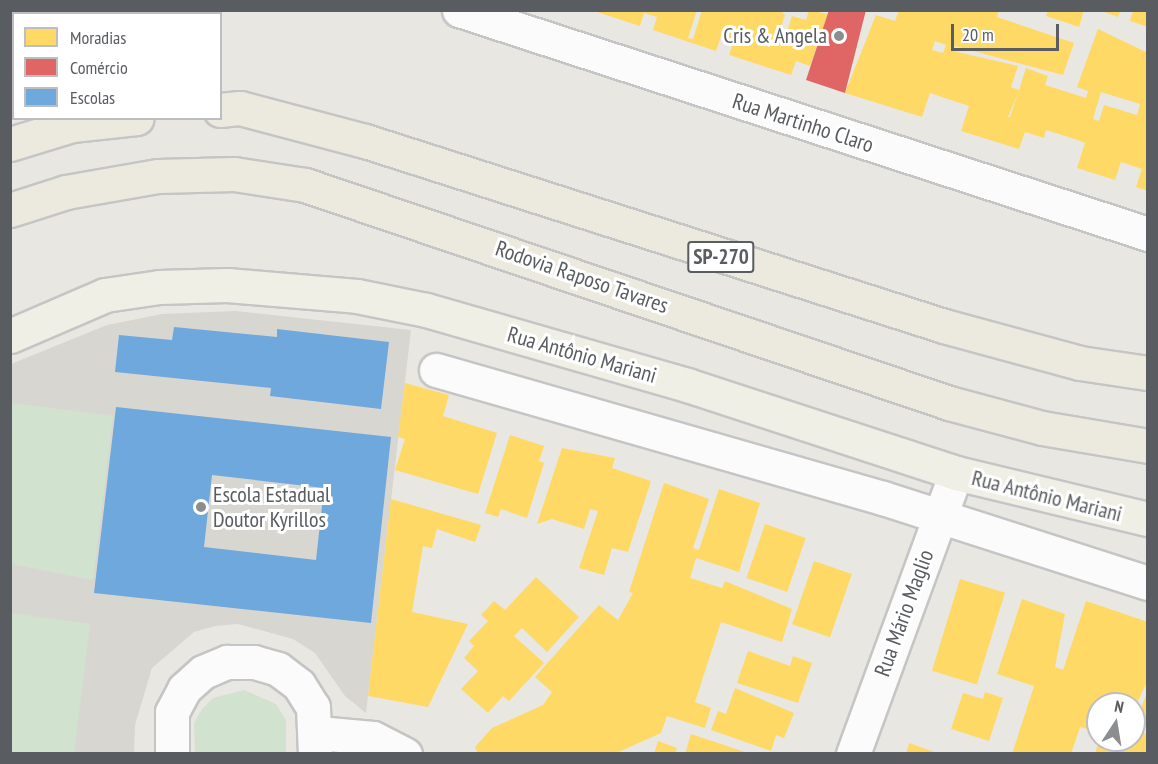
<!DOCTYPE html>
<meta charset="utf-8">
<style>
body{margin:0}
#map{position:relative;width:1158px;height:764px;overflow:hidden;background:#e8e7e2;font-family:"PT Sans Narrow",sans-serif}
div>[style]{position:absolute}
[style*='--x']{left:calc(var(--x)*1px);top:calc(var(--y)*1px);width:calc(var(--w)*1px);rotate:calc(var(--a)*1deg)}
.education>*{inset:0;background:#d8d6d1}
.green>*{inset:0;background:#d1e3cf}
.homes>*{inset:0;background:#ffd966;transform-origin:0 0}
.shops>*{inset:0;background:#e06666}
.schools>*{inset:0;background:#6fa8dc}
.roads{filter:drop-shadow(2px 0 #c5c5c5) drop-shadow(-2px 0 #c5c5c5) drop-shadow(0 2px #c5c5c5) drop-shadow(0 -2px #c5c5c5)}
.minor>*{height:33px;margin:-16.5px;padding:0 16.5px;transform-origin:16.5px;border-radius:16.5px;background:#fcfbfb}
.major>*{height:33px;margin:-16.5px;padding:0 16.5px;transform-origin:16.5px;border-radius:16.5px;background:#f0efe6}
.highway>*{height:33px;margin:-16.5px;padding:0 16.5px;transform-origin:16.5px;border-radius:16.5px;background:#eceadf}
.dots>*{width:16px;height:16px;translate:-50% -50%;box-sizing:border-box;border:3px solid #fff;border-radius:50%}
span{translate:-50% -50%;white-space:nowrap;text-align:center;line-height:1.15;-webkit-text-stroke:6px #fff;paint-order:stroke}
.shield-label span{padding:2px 4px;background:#fff;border:2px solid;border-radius:4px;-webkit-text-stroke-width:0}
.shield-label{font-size:21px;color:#595c60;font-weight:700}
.poi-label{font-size:22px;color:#595c60}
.right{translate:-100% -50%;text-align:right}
.left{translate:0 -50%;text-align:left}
.street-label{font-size:22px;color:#595c60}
.frame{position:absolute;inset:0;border:12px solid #595c60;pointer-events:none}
.legend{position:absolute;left:12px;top:12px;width:210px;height:108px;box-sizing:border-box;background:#fff;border:2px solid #bdbebf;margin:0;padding:8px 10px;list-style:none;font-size:18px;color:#595c60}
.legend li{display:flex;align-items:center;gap:12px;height:30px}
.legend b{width:30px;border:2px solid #bdbebf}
.north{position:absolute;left:1086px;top:692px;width:60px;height:60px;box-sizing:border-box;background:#fff;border:2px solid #bdbebf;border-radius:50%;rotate:12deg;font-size:16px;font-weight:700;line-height:24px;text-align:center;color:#595c60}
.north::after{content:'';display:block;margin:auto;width:21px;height:27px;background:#8b8d8e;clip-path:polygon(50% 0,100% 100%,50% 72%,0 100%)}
.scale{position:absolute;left:951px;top:24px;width:108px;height:27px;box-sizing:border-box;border:3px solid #595c60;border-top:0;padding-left:8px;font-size:18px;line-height:21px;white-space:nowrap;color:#595c60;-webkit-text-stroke:4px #fff;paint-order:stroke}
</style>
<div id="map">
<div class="education">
<div style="clip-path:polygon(236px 311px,411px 330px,366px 713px,345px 696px,315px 653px,293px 639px,238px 624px,215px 626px,194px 632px,152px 668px,135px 725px,134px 753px,11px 754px,11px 364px,107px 325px,162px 314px)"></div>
</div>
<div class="green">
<div style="clip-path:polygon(11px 403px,113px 416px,93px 580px,11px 564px)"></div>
<div style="clip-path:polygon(11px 613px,90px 624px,74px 753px,11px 753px)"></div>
<div style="clip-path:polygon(244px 690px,276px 704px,286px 720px,286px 753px,195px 753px,194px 723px,202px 709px,213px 698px)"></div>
</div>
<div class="homes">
<div style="clip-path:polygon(697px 10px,688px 38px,693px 39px,702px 10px,780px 10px,785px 15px,777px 41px,783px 44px,792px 16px,806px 20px,809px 10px,828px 14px,810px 66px,796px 61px,791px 75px,729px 55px,734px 40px,721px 36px,716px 51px,653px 30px,657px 17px,644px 13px,640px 26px,594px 11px)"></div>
<div style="clip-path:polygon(evenodd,899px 10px,999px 10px,997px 17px,1074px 43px,1063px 75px,955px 46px,953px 51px,1018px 66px,1011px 87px,1019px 90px,1026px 68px,1048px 76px,1045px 85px,1086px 98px,1088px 91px,1077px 87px,1098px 29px,1148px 53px,1148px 191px,1136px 187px,1142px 169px,1121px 162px,1115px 180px,1077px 168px,1085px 143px,1078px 140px,1046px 130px,1044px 138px,1025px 132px,1019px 149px,961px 131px,969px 106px,930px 93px,922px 117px,845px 93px,876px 15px,895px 21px,899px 10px,935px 41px,946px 45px,943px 53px,932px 50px,935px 41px,899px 10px,1101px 92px,1140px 104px,1137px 115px,1104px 105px,1099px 121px,1093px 119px,1101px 92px,899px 10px,1018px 93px,1010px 117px,1008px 117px,1018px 93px)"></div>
<div style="clip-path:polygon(1048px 10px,1084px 10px,1079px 27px,1046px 16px)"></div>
<div style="clip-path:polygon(1099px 10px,1121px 10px,1118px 17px)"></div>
<div style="clip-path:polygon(1133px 10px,1148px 10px,1148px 27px,1130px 21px)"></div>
<div style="clip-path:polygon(405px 383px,449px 395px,443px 416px,497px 433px,478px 494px,395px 470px,405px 439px,398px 437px)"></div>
<div style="clip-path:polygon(510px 435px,544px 446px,539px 461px,544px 463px,527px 518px,501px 509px,498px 517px,485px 513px)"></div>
<div style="clip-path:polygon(562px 448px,615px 458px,612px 468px,651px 481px,628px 552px,612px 548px,604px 575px,579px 568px,598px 511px,590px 509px,584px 529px,552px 519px,537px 524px)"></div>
<div style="clip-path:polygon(664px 483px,709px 499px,693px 548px,699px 550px,719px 489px,760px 503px,739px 572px,696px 558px,690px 578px,722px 588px,725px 581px,792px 609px,782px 642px,721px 622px,695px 702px,711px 708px,705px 728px,667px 716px,661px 733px,614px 754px,478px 754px,475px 747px,492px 728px,543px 705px,552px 692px,535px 677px,599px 605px,618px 620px,633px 593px,629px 592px)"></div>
<div style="clip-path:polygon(391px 499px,481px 525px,475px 542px,437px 529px,432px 548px,423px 546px,412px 612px,468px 624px,428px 707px,368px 696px)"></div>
<div style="left:765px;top:524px;width:43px;height:57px;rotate:19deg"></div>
<div style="left:814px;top:561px;width:40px;height:67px;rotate:19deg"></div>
<div style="clip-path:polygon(536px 577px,579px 617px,547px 652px,522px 628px,514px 636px,544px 663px,509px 701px,503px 696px,488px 713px,461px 689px,478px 671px,464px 658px,474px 646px,469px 641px,488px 621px,481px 615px,494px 601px,505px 610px)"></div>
<div style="left:960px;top:579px;width:47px;height:96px;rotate:17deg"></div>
<div style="clip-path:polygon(1022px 599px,1065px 614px,1055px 667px,1063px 670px,1086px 601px,1148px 622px,1148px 680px,1134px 709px,1134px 704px,1098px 704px,1098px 732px,1080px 727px,1071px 754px,1012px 754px,1034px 686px,997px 674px)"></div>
<div style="clip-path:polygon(748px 651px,790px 666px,793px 656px,812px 663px,798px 703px,737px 683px)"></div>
<div style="clip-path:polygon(735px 688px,794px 713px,784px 738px,776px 735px,771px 751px,711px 730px,718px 711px,726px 714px)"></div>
<div style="clip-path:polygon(1147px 691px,1148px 691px,1148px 728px,1136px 724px)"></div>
<div style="clip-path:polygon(985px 692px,1003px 698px,989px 741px,951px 729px,963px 693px,983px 699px)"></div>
<div style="clip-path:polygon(1134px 730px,1148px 734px,1148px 754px,1095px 754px,1099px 740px,1134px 740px)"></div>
<div style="clip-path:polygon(691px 734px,748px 753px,748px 754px,685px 754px)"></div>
<div style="clip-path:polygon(658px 741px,677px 748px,675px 754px,654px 754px)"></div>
<div style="clip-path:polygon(909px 743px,937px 753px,937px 754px,906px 754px)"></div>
</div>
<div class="shops">
<div style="clip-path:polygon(829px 10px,866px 10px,845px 93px,806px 80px)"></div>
</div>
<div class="schools">
<div style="clip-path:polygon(174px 327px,277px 337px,277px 329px,389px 342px,381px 409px,270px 396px,271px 388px,115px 372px,119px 335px,172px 340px)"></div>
<div style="clip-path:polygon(evenodd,116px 407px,391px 437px,371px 623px,94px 593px,116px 407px,212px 475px,324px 488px,316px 560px,204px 547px,212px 475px)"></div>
</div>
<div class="roads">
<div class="minor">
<div style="--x:459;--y:10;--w:724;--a:18.01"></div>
<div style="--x:436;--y:370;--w:465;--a:16"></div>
<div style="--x:883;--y:498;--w:278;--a:17.8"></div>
<div style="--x:318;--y:733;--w:55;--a:5.2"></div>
<div style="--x:373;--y:738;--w:36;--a:27"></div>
<div style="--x:172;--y:754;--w:42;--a:-90"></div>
<div style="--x:172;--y:712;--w:26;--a:-62"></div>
<div style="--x:184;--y:689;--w:25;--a:-42"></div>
<div style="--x:203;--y:672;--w:26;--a:-23"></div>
<div style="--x:227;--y:662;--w:27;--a:0"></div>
<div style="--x:254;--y:662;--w:25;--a:16"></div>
<div style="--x:278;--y:669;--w:26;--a:37"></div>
<div style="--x:299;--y:685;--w:26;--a:58"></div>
<div style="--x:313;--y:707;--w:47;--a:87.6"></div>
<div style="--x:853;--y:754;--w:299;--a:-69.9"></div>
</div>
<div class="major">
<div style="--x:10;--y:336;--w:103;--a:-23.3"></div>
<div style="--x:105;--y:295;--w:55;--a:-8.4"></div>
<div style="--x:159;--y:287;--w:68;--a:-1.7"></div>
<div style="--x:227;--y:285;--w:130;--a:4.8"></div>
<div style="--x:357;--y:296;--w:70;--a:11.5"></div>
<div style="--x:426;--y:310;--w:272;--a:16"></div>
<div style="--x:687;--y:385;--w:283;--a:18.1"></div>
<div style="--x:956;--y:473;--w:197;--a:13.5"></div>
</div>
<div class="highway">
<div style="--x:220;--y:110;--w:20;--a:-6"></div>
<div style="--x:240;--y:108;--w:129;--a:14.8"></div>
<div style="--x:365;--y:141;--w:608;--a:17.72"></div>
<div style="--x:944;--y:326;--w:141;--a:15.2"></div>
<div style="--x:1080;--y:363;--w:69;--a:8.4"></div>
<div style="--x:10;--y:144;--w:65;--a:-17"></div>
<div style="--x:72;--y:125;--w:65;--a:-6.1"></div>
<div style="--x:10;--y:210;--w:59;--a:-17.8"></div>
<div style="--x:66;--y:192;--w:93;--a:-9.9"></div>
<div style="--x:158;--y:176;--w:76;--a:-1.5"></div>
<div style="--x:234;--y:174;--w:72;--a:8.8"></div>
<div style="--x:305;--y:185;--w:680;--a:18.7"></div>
<div style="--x:949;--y:403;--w:96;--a:15"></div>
<div style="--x:1042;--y:428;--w:108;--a:9.6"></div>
</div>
</div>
<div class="dots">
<div style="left:839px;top:36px;background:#8b8d8e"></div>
<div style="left:201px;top:507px;background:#8b8d8e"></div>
</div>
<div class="shield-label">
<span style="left:721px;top:257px">SP-270</span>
</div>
<div class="poi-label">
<span class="right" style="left:827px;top:36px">Cris &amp; Angela</span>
<span class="left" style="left:213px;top:507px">Escola Estadual<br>Doutor Kyrillos</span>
</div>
<div class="street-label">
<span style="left:803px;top:123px;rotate:18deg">Rua Martinho Claro</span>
<span style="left:582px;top:277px;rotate:19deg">Rodovia Raposo Tavares</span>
<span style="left:582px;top:355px;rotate:16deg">Rua Antônio Mariani</span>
<span style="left:1047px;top:496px;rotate:14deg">Rua Antônio Mariani</span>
<span style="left:904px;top:613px;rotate:-70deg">Rua Mário Maglio</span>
</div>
<div class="frame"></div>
<ul class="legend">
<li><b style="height:16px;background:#ffd966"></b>Moradias</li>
<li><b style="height:16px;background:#e06666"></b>Comércio</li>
<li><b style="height:16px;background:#6fa8dc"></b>Escolas</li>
</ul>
<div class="north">N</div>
<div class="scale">20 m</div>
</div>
